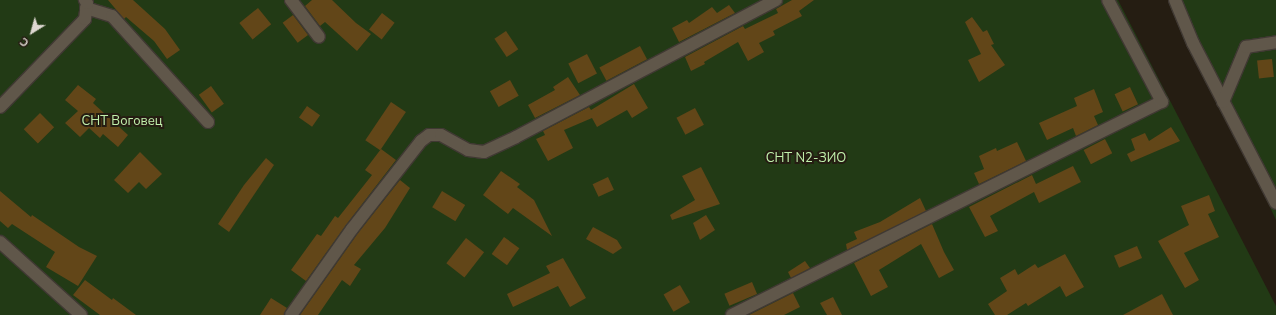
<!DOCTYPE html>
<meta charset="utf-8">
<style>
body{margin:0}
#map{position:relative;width:1276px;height:315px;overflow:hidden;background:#251d12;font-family:"Nunito Sans",sans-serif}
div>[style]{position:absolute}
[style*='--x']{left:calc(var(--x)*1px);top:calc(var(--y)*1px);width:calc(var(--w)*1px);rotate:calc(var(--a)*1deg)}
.green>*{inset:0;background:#223a15}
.building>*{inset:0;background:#624618;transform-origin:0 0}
.roads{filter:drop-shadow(1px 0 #403933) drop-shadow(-1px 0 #403933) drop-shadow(0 1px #403933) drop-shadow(0 -1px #403933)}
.minor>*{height:12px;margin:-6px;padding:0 6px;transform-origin:6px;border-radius:6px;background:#60574a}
span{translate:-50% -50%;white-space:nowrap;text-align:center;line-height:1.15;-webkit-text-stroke:4px #251d12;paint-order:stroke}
.park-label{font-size:13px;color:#c1f0ac}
.north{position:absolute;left:12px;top:12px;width:40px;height:40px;-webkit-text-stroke:3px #251d12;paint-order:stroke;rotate:217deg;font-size:11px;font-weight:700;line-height:16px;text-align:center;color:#ded8d1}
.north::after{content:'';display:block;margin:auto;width:14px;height:18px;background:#ded8d1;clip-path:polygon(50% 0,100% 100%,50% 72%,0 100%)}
</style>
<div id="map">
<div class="green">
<div style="clip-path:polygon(0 0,1118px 0,1276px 306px,1276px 315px,0 315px)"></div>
<div style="clip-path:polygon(1175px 0,1276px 0,1276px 220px)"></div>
</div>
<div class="building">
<div style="clip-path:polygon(108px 0,133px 0,165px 29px,180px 50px,167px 59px,154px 41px,126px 17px,124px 19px)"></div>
<div style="clip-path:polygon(312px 0,332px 0,356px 23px,371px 34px,357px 51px,325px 22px,320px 26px,305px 6px)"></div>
<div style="clip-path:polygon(792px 0,814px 0,799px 11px,802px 16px,773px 31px,775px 35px,759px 43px,764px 52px,748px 61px,738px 42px,704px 62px,705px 64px,691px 71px,685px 57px,743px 26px,745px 29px,778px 13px,776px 9px)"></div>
<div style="clip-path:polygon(729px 5px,735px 13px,679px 42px,672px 28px,687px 20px,689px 23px,712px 7px,717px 13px)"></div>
<div style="left:258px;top:8px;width:21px;height:24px;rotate:51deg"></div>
<div style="left:382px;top:13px;width:16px;height:21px;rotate:38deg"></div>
<div style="left:293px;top:15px;width:25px;height:13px;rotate:53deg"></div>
<div style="clip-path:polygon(972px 17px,983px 32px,987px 30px,994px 44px,991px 45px,1005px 65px,979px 82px,968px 60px,981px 54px,965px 22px)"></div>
<div style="left:506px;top:31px;width:22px;height:14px;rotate:56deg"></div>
<div style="left:640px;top:46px;width:15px;height:46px;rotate:62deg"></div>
<div style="left:587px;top:54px;width:22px;height:21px;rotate:63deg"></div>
<div style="left:1272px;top:59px;width:18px;height:15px;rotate:84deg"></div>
<div style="clip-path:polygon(568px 77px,580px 95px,535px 118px,528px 105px,555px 90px,553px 87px)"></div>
<div style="left:510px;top:80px;width:18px;height:23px;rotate:61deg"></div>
<div style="clip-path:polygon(634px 84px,648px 108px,632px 118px,627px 110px,597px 127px,592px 118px,564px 130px,573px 148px,548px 161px,536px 139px,545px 135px,543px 131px,589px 107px,591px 110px)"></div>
<div style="clip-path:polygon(78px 85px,96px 99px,93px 103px,128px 135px,118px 147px,103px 134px,100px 138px,89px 128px,80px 137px,65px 123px,78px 111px,65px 100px)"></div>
<div style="left:211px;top:86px;width:22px;height:15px;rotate:54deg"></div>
<div style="left:1130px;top:87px;width:19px;height:17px;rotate:65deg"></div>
<div style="clip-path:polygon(1094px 89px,1103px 112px,1094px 116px,1098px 125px,1076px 136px,1073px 128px,1047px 140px,1039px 123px,1077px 106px,1074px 98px)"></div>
<div style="left:391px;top:102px;width:18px;height:46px;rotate:34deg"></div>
<div style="left:307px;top:106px;width:16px;height:14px;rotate:35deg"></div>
<div style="left:695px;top:108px;width:19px;height:21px;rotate:62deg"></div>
<div style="left:40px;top:113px;width:20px;height:23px;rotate:45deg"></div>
<div style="clip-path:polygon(1171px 127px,1180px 141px,1131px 162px,1127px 154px,1135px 150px,1131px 139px,1145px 133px,1149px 141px)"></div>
<div style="left:1105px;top:139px;width:16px;height:24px;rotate:63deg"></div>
<div style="clip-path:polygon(1017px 142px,1026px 161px,979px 184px,974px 173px,984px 169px,979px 156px,996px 148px,997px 151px)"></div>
<div style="clip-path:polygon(381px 149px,396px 160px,346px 225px,306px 281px,291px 270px,317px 234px,321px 236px,335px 216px,338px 218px,372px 175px,365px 170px)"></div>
<div style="clip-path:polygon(140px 152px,162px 174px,146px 189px,139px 182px,128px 193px,114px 180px)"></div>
<div style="clip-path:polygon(266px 158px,274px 165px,229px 232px,218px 224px,244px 185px)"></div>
<div style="clip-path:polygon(1073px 166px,1081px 182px,1039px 203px,1034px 192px,990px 216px,998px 231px,985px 237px,969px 207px,1032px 175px,1036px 184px)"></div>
<div style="clip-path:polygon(701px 167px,720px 204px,672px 220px,670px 215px,695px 200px,682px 176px)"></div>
<div style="clip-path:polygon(501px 171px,520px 184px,517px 187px,534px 200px,552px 236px,513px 208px,508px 214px,483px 195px)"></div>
<div style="left:608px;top:177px;width:14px;height:17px;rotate:65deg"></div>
<div style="clip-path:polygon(400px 180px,410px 188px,385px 228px,354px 265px,361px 269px,350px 286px,342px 280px,318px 315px,300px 315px,358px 233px)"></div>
<div style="clip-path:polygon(0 191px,31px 217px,32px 215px,79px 247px,97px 256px,78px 286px,46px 267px,55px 252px,12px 224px,8px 228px,0 221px)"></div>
<div style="left:442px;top:191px;width:27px;height:19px;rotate:31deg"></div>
<div style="clip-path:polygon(1209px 195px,1215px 211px,1208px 214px,1219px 237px,1184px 253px,1199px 280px,1185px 288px,1158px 241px,1189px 225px,1181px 206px)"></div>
<div style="clip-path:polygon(920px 198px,926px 211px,847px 250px,846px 244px,857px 239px,854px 232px,880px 222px)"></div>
<div style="clip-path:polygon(706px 215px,715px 230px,700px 240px,693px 223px)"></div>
<div style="clip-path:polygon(932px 224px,944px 252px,954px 270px,939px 278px,921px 244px,879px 270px,888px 287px,871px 296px,854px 263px)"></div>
<div style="clip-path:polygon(593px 227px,617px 240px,622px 248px,613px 254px,586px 239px)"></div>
<div style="left:504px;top:237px;width:19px;height:21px;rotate:36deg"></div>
<div style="left:466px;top:238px;width:23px;height:32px;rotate:38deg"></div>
<div style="left:1137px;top:246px;width:13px;height:25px;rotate:67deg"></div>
<div style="clip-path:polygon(1065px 254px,1084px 287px,1066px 297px,1060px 286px,1028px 306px,1026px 303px,1007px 315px,995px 315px,988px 304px,1007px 291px,1000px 278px,1015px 269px,1018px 275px,1035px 264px,1038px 268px)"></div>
<div style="clip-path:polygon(563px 258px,586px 298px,570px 307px,558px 286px,513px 307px,507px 294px,550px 273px,546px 266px)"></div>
<div style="clip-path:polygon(805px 261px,810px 268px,791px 278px,788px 272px)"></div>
<div style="clip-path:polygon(85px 280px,112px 300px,113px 298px,136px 315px,100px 315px,73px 295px)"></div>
<div style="left:752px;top:282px;width:13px;height:30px;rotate:67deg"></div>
<div style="left:680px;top:285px;width:20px;height:19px;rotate:60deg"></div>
<div style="clip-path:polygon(793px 293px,800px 307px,784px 315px,749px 315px)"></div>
<div style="clip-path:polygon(1162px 294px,1173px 315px,1123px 315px)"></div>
<div style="clip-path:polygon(833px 297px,842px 315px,827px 315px,820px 303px)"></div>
<div style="clip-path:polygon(271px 298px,287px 308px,284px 315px,260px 315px)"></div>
</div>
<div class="roads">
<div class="minor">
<div style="--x:291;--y:0;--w:46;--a:52.9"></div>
<div style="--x:1175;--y:0;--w:47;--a:67.3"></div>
<div style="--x:1193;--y:43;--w:180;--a:62.6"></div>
<div style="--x:86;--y:8;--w:27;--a:17"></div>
<div style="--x:112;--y:16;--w:143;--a:47.8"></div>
<div style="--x:1223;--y:102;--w:60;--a:-67.3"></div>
<div style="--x:1246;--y:47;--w:30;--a:-9"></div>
<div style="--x:0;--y:107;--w:122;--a:-46"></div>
<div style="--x:85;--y:19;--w:16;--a:-83"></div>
<div style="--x:87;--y:3;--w:4;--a:-124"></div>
<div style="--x:0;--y:242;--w:109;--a:42"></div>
<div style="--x:291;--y:315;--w:105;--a:-54.7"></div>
<div style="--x:352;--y:229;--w:112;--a:-51.9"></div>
<div style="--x:421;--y:141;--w:10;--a:-37"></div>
<div style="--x:429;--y:135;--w:12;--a:0"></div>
<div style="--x:441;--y:135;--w:31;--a:29"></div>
<div style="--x:468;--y:150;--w:16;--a:7"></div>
<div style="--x:484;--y:152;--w:35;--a:-25"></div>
<div style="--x:516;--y:137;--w:294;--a:-27.8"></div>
<div style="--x:732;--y:315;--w:480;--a:-26.4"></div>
<div style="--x:1162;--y:102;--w:115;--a:-117.9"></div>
</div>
</div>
<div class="park-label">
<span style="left:122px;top:121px">СНТ Воговец</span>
<span style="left:806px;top:158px">СНТ N2-ЗИО</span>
</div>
<div class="north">С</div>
</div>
